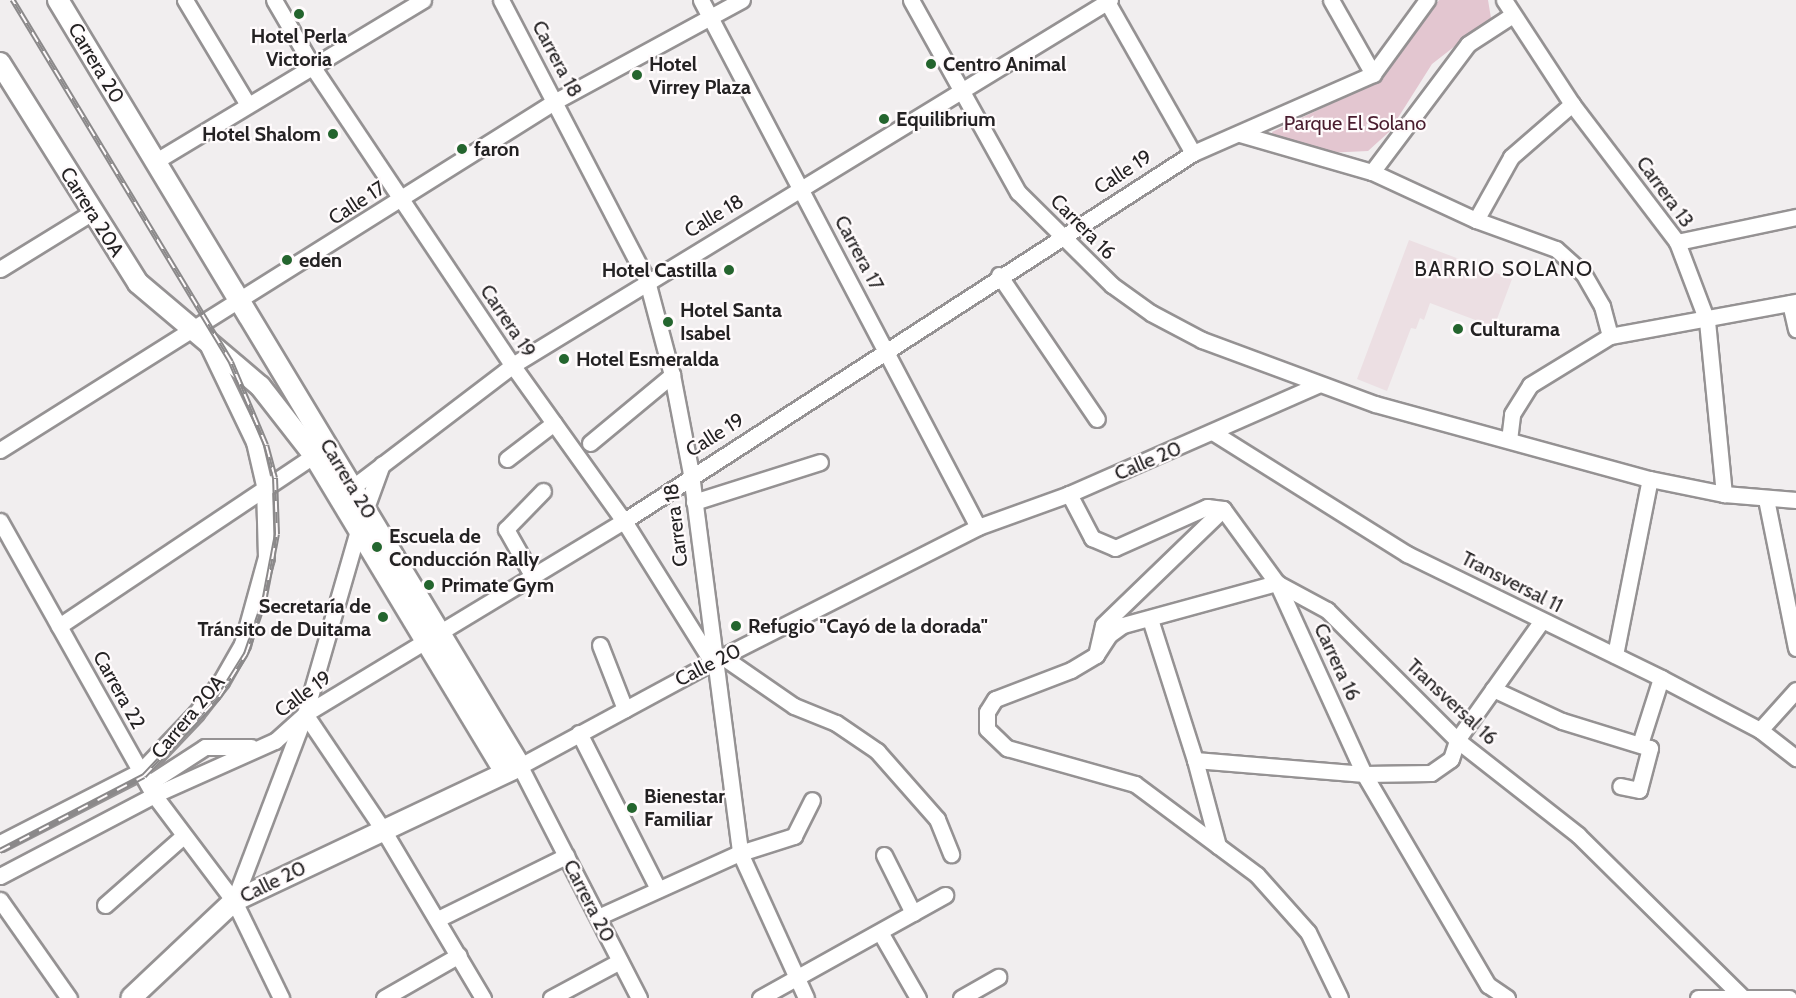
<!DOCTYPE html>
<meta charset="utf-8">
<style>
body{margin:0}
#map{position:relative;width:1796px;height:998px;overflow:hidden;background:#f1eeef;font-family:Cabin,sans-serif}
div>[style]{position:absolute}
[style*='--x']{left:calc(var(--x)*1px);top:calc(var(--y)*1px);width:calc(var(--w)*1px);rotate:calc(var(--a)*1deg)}
.built>*{inset:0;background:#ecdfe3}
.green>*{inset:0;background:#e3c6d0}
.roads{filter:drop-shadow(2px 0 #959293) drop-shadow(-2px 0 #959293) drop-shadow(0 2px #959293) drop-shadow(0 -2px #959293)}
.minor>*{height:15px;margin:-7.5px;padding:0 7.5px;transform-origin:7.5px;border-radius:7.5px;background:#fff}
.tertiary>*{height:20px;margin:-10px;padding:0 10px;transform-origin:10px;border-radius:10px;background:#fff}
.rail>*{height:6px;margin-top:-3px;transform-origin:0;background:repeating-linear-gradient(90deg,#fffbfc 0 11px,#8b898a 0 22px);box-sizing:border-box;border-block:2px solid #8b898a}
.dots>*{width:16px;height:16px;translate:-50% -50%;box-sizing:border-box;border:3px solid #fffbfc;border-radius:50%}
span{translate:-50% -50%;white-space:nowrap;text-align:center;line-height:1.15;-webkit-text-stroke:4.5px #fffbfc;paint-order:stroke}
.poi-label{font-size:20px;color:#242223;font-weight:700}
.left{translate:0 -50%;text-align:left}
.right{translate:-100% -50%;text-align:right}
.street-label{font-size:20px;color:#242223}
.park-label{font-size:20px;color:#491c2e}
.neighbourhood-label{font-size:21px;color:#242223;letter-spacing:1.5px}
</style>
<div id="map">
<div class="built">
<div style="clip-path:polygon(1409px 240px,1512px 279px,1494px 327px,1430px 303px,1424px 320px,1420px 318px,1416px 329px,1411px 328px,1387px 391px,1357px 379px)"></div>
</div>
<div class="green">
<div style="clip-path:polygon(1439px 0,1488px 0,1491px 18px,1432px 64px,1389px 132px,1368px 151px,1325px 153px,1275px 142px,1272px 132px,1370px 85px)"></div>
</div>
<div class="roads">
<div class="minor">
<div style="--x:185;--y:0;--w:122;--a:59"></div>
<div style="--x:274;--y:0;--w:83;--a:59.7"></div>
<div style="--x:316;--y:72;--w:354;--a:56.2"></div>
<div style="--x:513;--y:366;--w:191;--a:54.4"></div>
<div style="--x:624;--y:521;--w:160;--a:58"></div>
<div style="--x:501;--y:0;--w:317;--a:62.5"></div>
<div style="--x:647;--y:281;--w:97;--a:75.1"></div>
<div style="--x:672;--y:375;--w:101;--a:79.1"></div>
<div style="--x:691;--y:474;--w:382;--a:82.6"></div>
<div style="--x:740;--y:853;--w:159;--a:65.5"></div>
<div style="--x:701;--y:0;--w:595;--a:62.27"></div>
<div style="--x:911;--y:0;--w:220;--a:60.9"></div>
<div style="--x:1018;--y:192;--w:132;--a:44.7"></div>
<div style="--x:1112;--y:285;--w:48;--a:35.7"></div>
<div style="--x:1151;--y:313;--w:58;--a:27.9"></div>
<div style="--x:1202;--y:340;--w:184;--a:20.3"></div>
<div style="--x:1375;--y:404;--w:285;--a:15.3"></div>
<div style="--x:1650;--y:479;--w:76;--a:11.5"></div>
<div style="--x:1724;--y:494;--w:72;--a:4.8"></div>
<div style="--x:1106;--y:0;--w:176;--a:60.4"></div>
<div style="--x:1331;--y:0;--w:85;--a:60.4"></div>
<div style="--x:1504;--y:0;--w:124;--a:56.8"></div>
<div style="--x:1572;--y:104;--w:173;--a:52.7"></div>
<div style="--x:1677;--y:242;--w:85;--a:69.2"></div>
<div style="--x:1707;--y:321;--w:174;--a:84.4"></div>
<div style="--x:1240;--y:134;--w:137;--a:16.1"></div>
<div style="--x:1372;--y:172;--w:115;--a:24.8"></div>
<div style="--x:1476;--y:220;--w:85;--a:19.9"></div>
<div style="--x:1556;--y:249;--w:36;--a:42"></div>
<div style="--x:1583;--y:273;--w:38;--a:60"></div>
<div style="--x:1602;--y:306;--w:31;--a:75"></div>
<div style="--x:156;--y:161;--w:312;--a:-31.1"></div>
<div style="--x:1372;--y:172;--w:160;--a:-53.1"></div>
<div style="--x:1468;--y:44;--w:51;--a:-33.1"></div>
<div style="--x:1476;--y:220;--w:72;--a:-60.9"></div>
<div style="--x:1511;--y:157;--w:81;--a:-41"></div>
<div style="--x:1677;--y:242;--w:122;--a:-11.9"></div>
<div style="--x:0;--y:269;--w:107;--a:-31.6"></div>
<div style="--x:999;--y:275;--w:174;--a:55.8"></div>
<div style="--x:1790;--y:303;--w:27;--a:77"></div>
<div style="--x:1214;--y:433;--w:228;--a:32.1"></div>
<div style="--x:1407;--y:554;--w:283;--a:26"></div>
<div style="--x:1661;--y:678;--w:112;--a:27.7"></div>
<div style="--x:1760;--y:730;--w:46;--a:37.9"></div>
<div style="--x:1509;--y:440;--w:26;--a:-83"></div>
<div style="--x:1512;--y:414;--w:34;--a:-58"></div>
<div style="--x:1530;--y:385;--w:94;--a:-31.5"></div>
<div style="--x:1610;--y:336;--w:189;--a:-10.4"></div>
<div style="--x:590;--y:443;--w:107;--a:-39.7"></div>
<div style="--x:0;--y:450;--w:652;--a:-32.15"></div>
<div style="--x:552;--y:103;--w:216;--a:-28.5"></div>
<div style="--x:507;--y:459;--w:59;--a:-37.5"></div>
<div style="--x:353;--y:487;--w:205;--a:-37.3"></div>
<div style="--x:516;--y:363;--w:696;--a:-31.43"></div>
<div style="--x:1069;--y:494;--w:50;--a:62.4"></div>
<div style="--x:1092;--y:538;--w:25;--a:23"></div>
<div style="--x:1115;--y:548;--w:101;--a:-24"></div>
<div style="--x:1207;--y:507;--w:16;--a:7"></div>
<div style="--x:1223;--y:509;--w:92;--a:53.9"></div>
<div style="--x:1277;--y:583;--w:210;--a:65.5"></div>
<div style="--x:1364;--y:774;--w:245;--a:59.6"></div>
<div style="--x:1488;--y:985;--w:23;--a:34"></div>
<div style="--x:1766;--y:499;--w:152;--a:78.6"></div>
<div style="--x:694;--y:502;--w:132;--a:-17.6"></div>
<div style="--x:1223;--y:509;--w:167;--a:136"></div>
<div style="--x:1103;--y:625;--w:31;--a:103"></div>
<div style="--x:1096;--y:655;--w:29;--a:149"></div>
<div style="--x:1071;--y:670;--w:81;--a:159.1"></div>
<div style="--x:995;--y:699;--w:15;--a:122"></div>
<div style="--x:987;--y:712;--w:17;--a:90"></div>
<div style="--x:987;--y:729;--w:28;--a:44"></div>
<div style="--x:1007;--y:748;--w:133;--a:15.7"></div>
<div style="--x:1135;--y:784;--w:152;--a:36.7"></div>
<div style="--x:1257;--y:875;--w:76;--a:48.2"></div>
<div style="--x:1308;--y:932;--w:73;--a:64.1"></div>
<div style="--x:0;--y:521;--w:314;--a:60.7"></div>
<div style="--x:154;--y:795;--w:133;--a:53"></div>
<div style="--x:234;--y:901;--w:108;--a:64.1"></div>
<div style="--x:532;--y:575;--w:53;--a:-119.5"></div>
<div style="--x:506;--y:529;--w:53;--a:-45.8"></div>
<div style="--x:1150;--y:619;--w:148;--a:72.3"></div>
<div style="--x:1195;--y:760;--w:89;--a:75"></div>
<div style="--x:59;--y:626;--w:318;--a:-33.8"></div>
<div style="--x:600;--y:645;--w:69;--a:68.7"></div>
<div style="--x:1096;--y:655;--w:24;--a:-57"></div>
<div style="--x:1109;--y:635;--w:17;--a:-36"></div>
<div style="--x:1123;--y:625;--w:160;--a:-15.3"></div>
<div style="--x:1277;--y:583;--w:57;--a:28.4"></div>
<div style="--x:1327;--y:610;--w:184;--a:45"></div>
<div style="--x:1457;--y:740;--w:154;--a:38.1"></div>
<div style="--x:1578;--y:835;--w:229;--a:44.6"></div>
<div style="--x:1615;--y:655;--w:179;--a:-78.8"></div>
<div style="--x:723;--y:657;--w:86;--a:34.6"></div>
<div style="--x:794;--y:706;--w:45;--a:22"></div>
<div style="--x:836;--y:723;--w:50;--a:34.3"></div>
<div style="--x:877;--y:751;--w:91;--a:48.6"></div>
<div style="--x:937;--y:819;--w:38;--a:68"></div>
<div style="--x:1493;--y:689;--w:76;--a:24.9"></div>
<div style="--x:1562;--y:721;--w:92;--a:17.1"></div>
<div style="--x:1650;--y:748;--w:43;--a:104.7"></div>
<div style="--x:1639;--y:790;--w:19;--a:-168"></div>
<div style="--x:305;--y:714;--w:138;--a:56"></div>
<div style="--x:382;--y:828;--w:198;--a:59.3"></div>
<div style="--x:1760;--y:730;--w:54;--a:-48"></div>
<div style="--x:579;--y:733;--w:175;--a:63.1"></div>
<div style="--x:1640;--y:744;--w:69;--a:-72.3"></div>
<div style="--x:1195;--y:760;--w:170;--a:4.7"></div>
<div style="--x:1364;--y:774;--w:67;--a:-0.9"></div>
<div style="--x:1431;--y:773;--w:24;--a:-35"></div>
<div style="--x:1451;--y:759;--w:20;--a:-72"></div>
<div style="--x:1457;--y:740;--w:145;--a:-54.6"></div>
<div style="--x:148;--y:784;--w:68;--a:-33"></div>
<div style="--x:205;--y:747;--w:46;--a:0"></div>
<div style="--x:0;--y:843;--w:158;--a:-27.1"></div>
<div style="--x:141;--y:771;--w:80;--a:-46.5"></div>
<div style="--x:196;--y:713;--w:41;--a:-52"></div>
<div style="--x:221;--y:681;--w:43;--a:-60.4"></div>
<div style="--x:242;--y:644;--w:90;--a:-74.6"></div>
<div style="--x:266;--y:557;--w:72;--a:-91.6"></div>
<div style="--x:264;--y:485;--w:44;--a:-103.1"></div>
<div style="--x:254;--y:442;--w:111;--a:-115.6"></div>
<div style="--x:884;--y:855;--w:65;--a:63.4"></div>
<div style="--x:0;--y:876;--w:174;--a:-27.7"></div>
<div style="--x:154;--y:795;--w:133;--a:-24.1"></div>
<div style="--x:275;--y:741;--w:40;--a:-42"></div>
<div style="--x:305;--y:714;--w:373;--a:-31.2"></div>
<div style="--x:624;--y:521;--w:678;--a:-32.89"></div>
<div style="--x:1193;--y:153;--w:197;--a:-23.7"></div>
<div style="--x:1373;--y:74;--w:92;--a:-53.9"></div>
<div style="--x:0;--y:900;--w:120;--a:54.9"></div>
<div style="--x:234;--y:901;--w:200;--a:-69.2"></div>
<div style="--x:305;--y:714;--w:191;--a:-73.9"></div>
<div style="--x:358;--y:530;--w:70;--a:-70"></div>
<div style="--x:105;--y:905;--w:103;--a:-41.4"></div>
<div style="--x:598;--y:917;--w:153;--a:-24.4"></div>
<div style="--x:737;--y:854;--w:60;--a:-17.5"></div>
<div style="--x:794;--y:836;--w:40;--a:-63.4"></div>
<div style="--x:438;--y:919;--w:143;--a:-26.2"></div>
<div style="--x:880;--y:932;--w:76;--a:60.1"></div>
<div style="--x:384;--y:998;--w:86;--a:-29.8"></div>
<div style="--x:551;--y:998;--w:78;--a:-28.2"></div>
<div style="--x:639;--y:998;--w:261;--a:-117.2"></div>
<div style="--x:520;--y:766;--w:218;--a:-28.4"></div>
<div style="--x:712;--y:662;--w:298;--a:-26.9"></div>
<div style="--x:978;--y:527;--w:97;--a:-19.9"></div>
<div style="--x:1069;--y:494;--w:271;--a:-23.7"></div>
<div style="--x:760;--y:998;--w:212;--a:-29.1"></div>
<div style="--x:961;--y:998;--w:43;--a:-29.6"></div>
<div style="--x:1698;--y:998;--w:91;--a:0"></div>
</div>
<div class="tertiary">
<div style="--x:58;--y:0;--w:895;--a:58.9"></div>
<div style="--x:520;--y:766;--w:316;--a:154.7"></div>
<div style="--x:234;--y:901;--w:141;--a:136.7"></div>
<div style="--x:0;--y:63;--w:260;--a:57.9"></div>
<div style="--x:138;--y:283;--w:160;--a:40.2"></div>
<div style="--x:260;--y:386;--w:86;--a:52.1"></div>
<div style="--x:313;--y:454;--w:371;--a:58.9"></div>
</div>
</div>
<div class="rail">
<div style="--x:0;--y:851;--w:162;--a:-27.5"></div>
<div style="--x:144;--y:776;--w:109;--a:-46.5"></div>
<div style="--x:219;--y:697;--w:51;--a:-57.9"></div>
<div style="--x:246;--y:654;--w:55;--a:-70.9"></div>
<div style="--x:264;--y:602;--w:69;--a:-79.2"></div>
<div style="--x:277;--y:534;--w:56;--a:-92"></div>
<div style="--x:275;--y:478;--w:34;--a:-105"></div>
<div style="--x:266;--y:445;--w:90;--a:-112.9"></div>
<div style="--x:231;--y:362;--w:423;--a:-121.1"></div>
</div>
<div class="dots">
<div style="left:299px;top:14px;background:#24652e"></div>
<div style="left:931px;top:64px;background:#24652e"></div>
<div style="left:637px;top:75px;background:#24652e"></div>
<div style="left:884px;top:119px;background:#24652e"></div>
<div style="left:333px;top:134px;background:#24652e"></div>
<div style="left:462px;top:149px;background:#24652e"></div>
<div style="left:287px;top:260px;background:#24652e"></div>
<div style="left:729px;top:270px;background:#24652e"></div>
<div style="left:668px;top:322px;background:#24652e"></div>
<div style="left:1458px;top:329px;background:#24652e"></div>
<div style="left:564px;top:359px;background:#24652e"></div>
<div style="left:377px;top:547px;background:#24652e"></div>
<div style="left:429px;top:585px;background:#24652e"></div>
<div style="left:383px;top:617px;background:#24652e"></div>
<div style="left:736px;top:626px;background:#24652e"></div>
<div style="left:632px;top:808px;background:#24652e"></div>
</div>
<div class="poi-label">
<span style="left:299px;top:48px">Hotel Perla<br>Victoria</span>
<span class="left" style="left:649px;top:76px">Hotel<br>Virrey Plaza</span>
<span class="left" style="left:943px;top:64px">Centro Animal</span>
<span class="left" style="left:896px;top:119px">Equilibrium</span>
<span class="right" style="left:321px;top:134px">Hotel Shalom</span>
<span class="left" style="left:474px;top:149px">faron</span>
<span class="left" style="left:299px;top:260px">eden</span>
<span class="right" style="left:717px;top:270px">Hotel Castilla</span>
<span class="left" style="left:680px;top:322px">Hotel Santa<br>Isabel</span>
<span class="left" style="left:1470px;top:329px">Culturama</span>
<span class="left" style="left:576px;top:359px">Hotel Esmeralda</span>
<span class="left" style="left:389px;top:548px">Escuela de<br>Conducción Rally</span>
<span class="left" style="left:441px;top:585px">Primate Gym</span>
<span class="right" style="left:371px;top:618px">Secretaría de<br>Tránsito de Duitama</span>
<span class="left" style="left:748px;top:626px">Refugio "Cayó de la dorada"</span>
<span class="left" style="left:644px;top:808px">Bienestar<br>Familiar</span>
</div>
<div class="street-label">
<span style="left:557px;top:59px;rotate:62deg">Carrera 18</span>
<span style="left:96px;top:63px;rotate:59deg">Carrera 20</span>
<span style="left:1123px;top:172px;rotate:-33deg">Calle 19</span>
<span style="left:1665px;top:192px;rotate:54deg">Carrera 13</span>
<span style="left:357px;top:203px;rotate:-33deg">Calle 17</span>
<span style="left:92px;top:212px;rotate:58deg">Carrera 20A</span>
<span style="left:714px;top:216px;rotate:-31deg">Calle 18</span>
<span style="left:1083px;top:227px;rotate:45deg">Carrera 16</span>
<span style="left:859px;top:253px;rotate:62deg">Carrera 17</span>
<span style="left:508px;top:321px;rotate:56deg">Carrera 19</span>
<span style="left:715px;top:435px;rotate:-32deg">Calle 19</span>
<span style="left:1148px;top:461px;rotate:-23deg">Calle 20</span>
<span style="left:348px;top:479px;rotate:59deg">Carrera 20</span>
<span style="left:676px;top:525px;rotate:-97deg">Carrera 18</span>
<span style="left:1512px;top:582px;rotate:27deg">Transversal 11</span>
<span style="left:1337px;top:662px;rotate:65deg">Carrera 16</span>
<span style="left:708px;top:665px;rotate:-27deg">Calle 20</span>
<span style="left:119px;top:690px;rotate:61deg">Carrera 22</span>
<span style="left:303px;top:694px;rotate:-36deg">Calle 19</span>
<span style="left:1452px;top:702px;rotate:43deg">Transversal 16</span>
<span style="left:188px;top:717px;rotate:-50deg">Carrera 20A</span>
<span style="left:273px;top:882px;rotate:-26deg">Calle 20</span>
<span style="left:589px;top:901px;rotate:63deg">Carrera 20</span>
</div>
<div class="park-label">
<span style="left:1355px;top:123px">Parque El Solano</span>
</div>
<div class="neighbourhood-label">
<span style="left:1504px;top:269px">BARRIO SOLANO</span>
</div>
</div>
